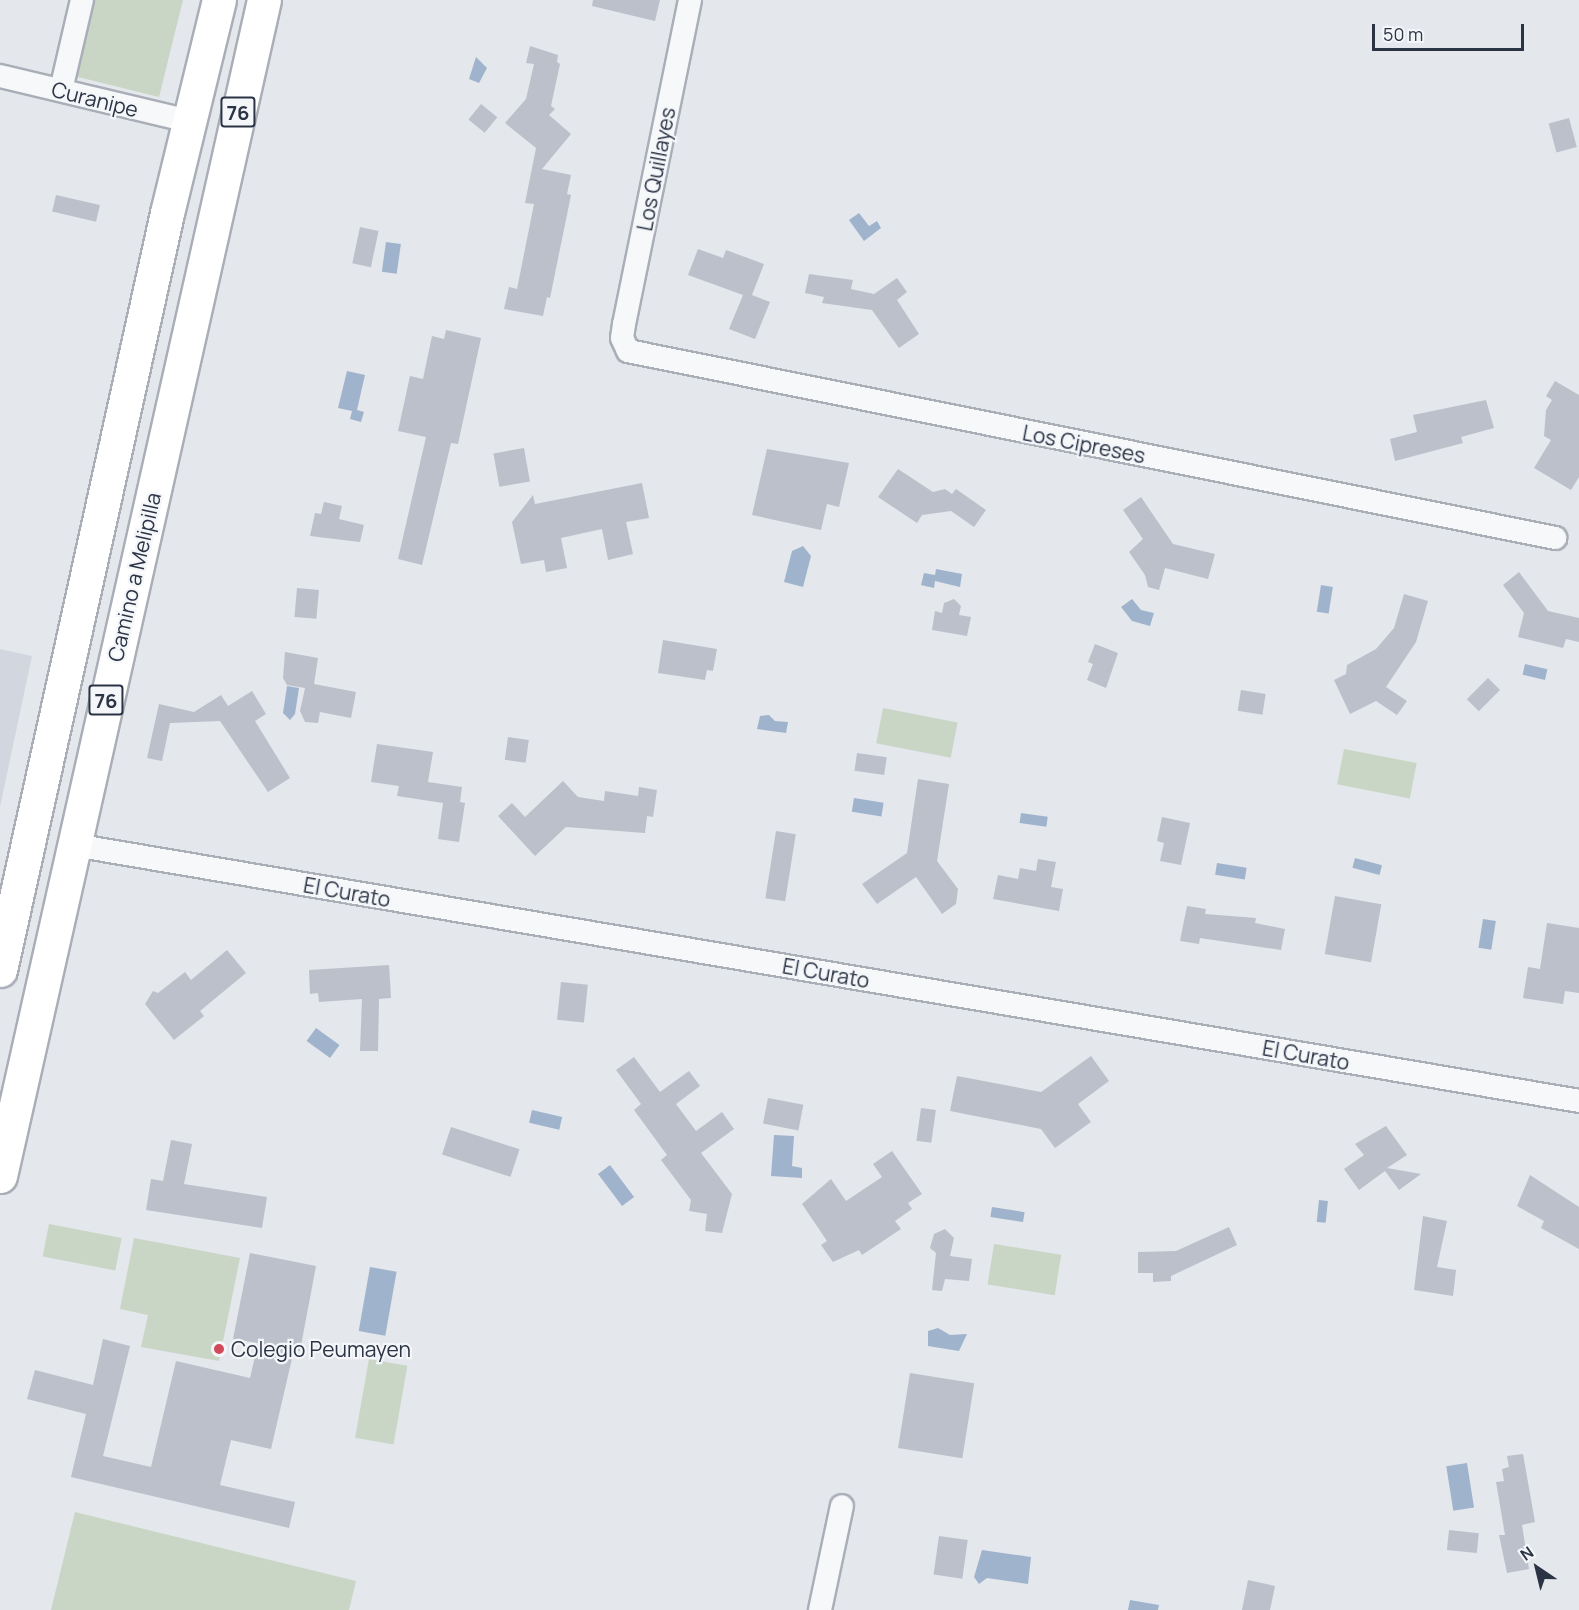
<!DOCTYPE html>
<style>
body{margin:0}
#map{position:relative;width:1579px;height:1610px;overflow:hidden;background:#e4e7ec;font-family:Manrope,sans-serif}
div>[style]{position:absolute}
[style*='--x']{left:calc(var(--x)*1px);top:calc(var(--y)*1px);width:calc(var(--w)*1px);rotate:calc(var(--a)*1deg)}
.built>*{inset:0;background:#d2d6de}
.green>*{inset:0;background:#c9d6c5;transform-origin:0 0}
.water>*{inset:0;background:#9fb4cc;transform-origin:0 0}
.building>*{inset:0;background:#bbc0ca;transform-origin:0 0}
.roads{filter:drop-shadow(2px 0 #a9aeb7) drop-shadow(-2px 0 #a9aeb7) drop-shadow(0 2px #a9aeb7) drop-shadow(0 -2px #a9aeb7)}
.minor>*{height:22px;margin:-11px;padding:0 11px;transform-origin:11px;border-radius:11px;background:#f7f8fa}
.primary>*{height:33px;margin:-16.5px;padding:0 16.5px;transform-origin:16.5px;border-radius:16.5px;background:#fff}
.dots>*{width:16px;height:16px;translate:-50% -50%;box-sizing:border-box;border:3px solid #f4f6f9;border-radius:50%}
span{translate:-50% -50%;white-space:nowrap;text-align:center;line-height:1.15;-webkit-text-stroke:4.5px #f4f6f9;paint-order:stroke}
.shield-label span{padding:2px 4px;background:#f4f6f9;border:2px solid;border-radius:4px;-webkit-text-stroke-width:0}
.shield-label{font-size:20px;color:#2b3445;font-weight:700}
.street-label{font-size:21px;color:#2b3445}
.poi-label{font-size:21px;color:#2b3445}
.left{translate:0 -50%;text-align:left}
.north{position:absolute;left:1507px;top:1538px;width:60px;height:60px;-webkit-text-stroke:4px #f4f6f9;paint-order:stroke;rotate:325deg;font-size:16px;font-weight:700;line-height:24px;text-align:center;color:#2b3445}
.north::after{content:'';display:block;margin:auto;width:21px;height:27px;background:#2b3445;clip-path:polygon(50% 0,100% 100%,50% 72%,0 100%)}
.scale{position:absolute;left:1372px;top:24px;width:152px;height:27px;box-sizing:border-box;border:3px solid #2b3445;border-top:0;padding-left:8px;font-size:18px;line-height:21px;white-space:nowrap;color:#2b3445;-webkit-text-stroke:4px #f4f6f9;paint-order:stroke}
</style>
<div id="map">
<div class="built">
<div style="clip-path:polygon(0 649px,32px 656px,0 807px)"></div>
</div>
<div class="green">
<div style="clip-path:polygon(92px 0,183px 0,159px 97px,74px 76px)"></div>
<div style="left:883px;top:708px;width:76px;height:36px;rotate:11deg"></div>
<div style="left:1344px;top:749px;width:74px;height:36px;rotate:11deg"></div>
<div style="left:49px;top:1224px;width:74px;height:33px;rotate:11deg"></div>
<div style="clip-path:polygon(134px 1238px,240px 1258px,219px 1361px,141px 1347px,148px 1315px,120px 1309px)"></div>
<div style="left:994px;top:1244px;width:68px;height:41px;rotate:9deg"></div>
<div style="left:369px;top:1359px;width:39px;height:80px;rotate:10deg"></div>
<div style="clip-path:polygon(75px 1512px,356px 1581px,349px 1610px,51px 1610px)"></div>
</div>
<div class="water">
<div style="clip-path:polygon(476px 57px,487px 68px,479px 83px,469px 79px)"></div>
<div style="clip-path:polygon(859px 213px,869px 226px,877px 221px,881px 228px,864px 241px,849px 220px)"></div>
<div style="left:386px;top:242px;width:15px;height:30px;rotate:8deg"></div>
<div style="clip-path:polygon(347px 371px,365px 375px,357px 410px,364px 412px,361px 422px,350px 419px,352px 411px,338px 408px)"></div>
<div style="clip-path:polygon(803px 546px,811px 556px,803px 587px,784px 582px,792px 551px)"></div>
<div style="clip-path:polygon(936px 569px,962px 574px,960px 587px,935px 581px,934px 588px,921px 585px,924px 573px,935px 575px)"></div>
<div style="left:1321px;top:585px;width:12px;height:27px;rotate:9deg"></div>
<div style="clip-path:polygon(1132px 599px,1141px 610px,1154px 613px,1150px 626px,1132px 621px,1121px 607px)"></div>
<div style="left:1525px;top:664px;width:23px;height:11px;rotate:13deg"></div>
<div style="clip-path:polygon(287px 686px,299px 688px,295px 714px,290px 720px,283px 713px)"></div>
<div style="clip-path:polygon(769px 715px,775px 721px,788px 722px,786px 733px,757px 729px,760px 716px)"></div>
<div style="left:854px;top:798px;width:30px;height:14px;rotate:9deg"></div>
<div style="left:1021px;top:813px;width:27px;height:10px;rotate:8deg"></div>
<div style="left:1355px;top:858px;width:28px;height:10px;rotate:15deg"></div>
<div style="left:1217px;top:863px;width:30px;height:12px;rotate:9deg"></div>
<div style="left:1483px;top:919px;width:13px;height:29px;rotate:9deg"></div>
<div style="left:316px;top:1028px;width:29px;height:16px;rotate:36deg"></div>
<div style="left:532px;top:1110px;width:31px;height:13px;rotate:13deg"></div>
<div style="clip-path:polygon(774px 1135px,794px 1136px,792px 1166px,802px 1168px,802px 1178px,771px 1176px)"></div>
<div style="left:610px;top:1165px;width:40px;height:15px;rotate:53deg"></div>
<div style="left:1319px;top:1200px;width:9px;height:22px;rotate:6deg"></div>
<div style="left:992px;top:1207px;width:33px;height:10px;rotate:9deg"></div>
<div style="left:370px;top:1267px;width:27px;height:65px;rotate:10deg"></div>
<div style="clip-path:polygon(938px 1328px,950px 1335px,967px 1334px,959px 1351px,928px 1346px,928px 1331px)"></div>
<div style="left:1467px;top:1463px;width:45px;height:21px;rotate:81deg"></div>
<div style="clip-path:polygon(982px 1550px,1031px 1557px,1028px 1584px,987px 1578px,979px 1584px,974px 1577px)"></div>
<div style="clip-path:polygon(1130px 1600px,1159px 1605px,1158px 1610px,1128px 1610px)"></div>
</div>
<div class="building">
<div style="clip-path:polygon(593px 0,660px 0,655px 21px,592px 6px)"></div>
<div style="clip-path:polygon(530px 46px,558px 55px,557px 62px,560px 64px,551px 106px,555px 109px,549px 115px,571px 134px,542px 169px,571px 175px,567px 194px,571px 195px,550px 298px,547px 297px,543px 316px,504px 309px,509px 287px,517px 289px,534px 204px,525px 203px,536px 148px,505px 123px,526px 99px,534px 64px,526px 63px)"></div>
<div style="left:481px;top:104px;width:21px;height:20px;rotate:39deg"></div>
<div style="left:1569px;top:118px;width:30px;height:21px;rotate:75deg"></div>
<div style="left:56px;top:195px;width:45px;height:17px;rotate:13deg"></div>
<div style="left:360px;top:227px;width:19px;height:37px;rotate:12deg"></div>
<div style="clip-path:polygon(698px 249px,723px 258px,726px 250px,764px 264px,752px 295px,770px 302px,755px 339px,729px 329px,743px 295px,688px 275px)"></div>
<div style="clip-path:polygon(809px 274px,853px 280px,851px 289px,874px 294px,897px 278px,907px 292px,897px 300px,919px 334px,899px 348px,872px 310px,822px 303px,824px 297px,805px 293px)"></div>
<div style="clip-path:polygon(446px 330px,481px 338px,458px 444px,451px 443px,422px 565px,398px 559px,426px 437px,398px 431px,410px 376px,423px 379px,432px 336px,444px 339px)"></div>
<div style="clip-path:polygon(1555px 381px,1579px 395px,1579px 477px,1571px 490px,1534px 468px,1551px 440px,1544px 436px,1546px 410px,1552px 400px,1546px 396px)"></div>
<div style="clip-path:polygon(1486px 400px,1494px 428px,1461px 437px,1463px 443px,1395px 461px,1390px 439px,1417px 432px,1413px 415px)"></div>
<div style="left:524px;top:448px;width:34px;height:31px;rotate:80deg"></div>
<div style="clip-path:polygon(767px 449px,849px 463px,839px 507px,827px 504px,821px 530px,752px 515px)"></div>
<div style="clip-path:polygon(898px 469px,933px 492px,945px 489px,952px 494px,956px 489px,986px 510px,974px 527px,951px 511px,922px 515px,917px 523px,878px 497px)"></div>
<div style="clip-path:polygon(642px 483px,649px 518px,626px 522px,633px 554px,608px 560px,602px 529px,561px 538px,567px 568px,546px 572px,544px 560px,521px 564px,512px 522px,533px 495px,535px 504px)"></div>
<div style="clip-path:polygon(1141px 497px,1173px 544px,1215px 554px,1208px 579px,1165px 568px,1159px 590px,1148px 587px,1145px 575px,1129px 552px,1143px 539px,1123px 510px)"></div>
<div style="clip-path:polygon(324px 502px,342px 506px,339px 519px,364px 525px,360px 542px,310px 536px,315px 513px,321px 514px)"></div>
<div style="clip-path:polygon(1519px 572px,1548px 611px,1579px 618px,1579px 642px,1566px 639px,1563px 648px,1518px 637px,1524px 613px,1503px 585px)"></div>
<div style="left:297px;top:588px;width:22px;height:29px;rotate:5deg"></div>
<div style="clip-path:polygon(1404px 594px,1428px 601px,1416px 642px,1386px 687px,1407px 701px,1397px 715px,1376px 701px,1350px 714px,1334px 680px,1346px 674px,1347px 665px,1376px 649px,1394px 628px)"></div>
<div style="clip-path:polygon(954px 599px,961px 606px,959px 615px,971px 617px,967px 636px,932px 630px,935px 611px,942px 613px,944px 603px)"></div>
<div style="clip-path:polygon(663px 640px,717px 649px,713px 671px,707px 670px,705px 680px,658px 673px)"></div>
<div style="clip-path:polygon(1095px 644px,1118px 653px,1106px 688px,1087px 680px,1093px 664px,1088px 662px)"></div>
<div style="clip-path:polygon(285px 652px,318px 658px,314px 684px,356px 692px,351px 718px,320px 712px,318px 723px,305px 722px,300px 711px,305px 688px,287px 685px,283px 678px)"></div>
<div style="left:1488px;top:678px;width:17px;height:30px;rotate:45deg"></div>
<div style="left:1241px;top:690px;width:25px;height:21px;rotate:9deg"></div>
<div style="clip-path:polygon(252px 691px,266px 714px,255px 721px,290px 778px,268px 792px,220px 721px,170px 723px,162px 761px,147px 758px,159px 704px,194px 712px,221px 695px,228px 706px)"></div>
<div style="left:508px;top:737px;width:21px;height:23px;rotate:8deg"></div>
<div style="clip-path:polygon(377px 744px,433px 752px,428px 782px,462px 787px,460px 802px,465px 803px,459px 842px,438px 839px,443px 803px,397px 796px,399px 786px,371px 782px)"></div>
<div style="left:857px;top:753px;width:30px;height:18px;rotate:8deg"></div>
<div style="clip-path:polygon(918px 779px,949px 784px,937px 861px,958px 889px,956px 904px,942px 914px,916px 877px,877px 904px,862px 884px,907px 853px)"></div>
<div style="clip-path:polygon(563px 781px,578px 797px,604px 801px,605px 791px,638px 796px,639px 787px,657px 790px,653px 817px,647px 816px,645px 833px,566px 827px,535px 856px,498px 816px,512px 803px,525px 817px)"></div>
<div style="clip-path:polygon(1162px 817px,1190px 823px,1181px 865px,1160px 861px,1164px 843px,1157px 841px)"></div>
<div style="left:776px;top:831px;width:20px;height:68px;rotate:9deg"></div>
<div style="clip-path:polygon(1038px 859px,1056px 862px,1051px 887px,1063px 889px,1059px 911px,993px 899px,998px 875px,1018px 879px,1020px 868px,1036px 871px)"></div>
<div style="left:1335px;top:896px;width:47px;height:59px;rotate:10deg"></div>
<div style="clip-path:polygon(1187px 906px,1206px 909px,1205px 914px,1256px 918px,1255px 923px,1285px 929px,1281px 950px,1200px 938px,1199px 944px,1180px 941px)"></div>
<div style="clip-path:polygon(1547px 923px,1579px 928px,1579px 993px,1565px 991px,1563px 1004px,1523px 998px,1528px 967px,1540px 969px)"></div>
<div style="clip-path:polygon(227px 950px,246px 973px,200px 1011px,204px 1016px,174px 1040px,145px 1004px,153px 991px,158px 993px,185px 972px,191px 980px)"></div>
<div style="clip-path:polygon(389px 965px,391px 998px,379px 999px,378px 1051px,360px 1051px,362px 999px,319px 1002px,318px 993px,310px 994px,309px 970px)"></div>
<div style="left:561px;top:982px;width:27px;height:38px;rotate:6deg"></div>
<div style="clip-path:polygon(1091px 1056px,1109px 1081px,1078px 1104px,1091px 1122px,1055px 1148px,1041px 1129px,950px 1111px,957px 1076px,1041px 1092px)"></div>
<div style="clip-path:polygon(634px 1057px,660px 1092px,689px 1071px,700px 1086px,676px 1104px,696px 1131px,722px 1112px,734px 1129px,701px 1153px,732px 1194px,722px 1233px,705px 1231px,707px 1214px,689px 1211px,691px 1200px,661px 1160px,667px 1155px,634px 1110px,641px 1104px,616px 1070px)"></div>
<div style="left:768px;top:1098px;width:36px;height:26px;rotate:11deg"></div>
<div style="left:921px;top:1108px;width:15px;height:33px;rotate:8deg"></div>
<div style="clip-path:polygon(1386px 1126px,1407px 1155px,1387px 1168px,1421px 1174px,1399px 1190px,1385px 1171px,1359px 1190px,1344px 1169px,1364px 1155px,1355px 1144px)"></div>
<div style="left:451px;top:1127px;width:72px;height:29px;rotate:18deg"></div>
<div style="clip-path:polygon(171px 1140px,192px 1144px,184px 1184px,267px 1197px,262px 1228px,146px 1210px,151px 1179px,163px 1181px)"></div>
<div style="clip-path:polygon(892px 1151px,922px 1194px,908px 1203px,912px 1209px,895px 1221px,901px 1229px,862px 1255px,859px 1250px,833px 1262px,821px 1245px,827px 1241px,802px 1204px,831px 1179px,846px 1201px,882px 1177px,873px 1164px)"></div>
<div style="clip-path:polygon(1530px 1175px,1579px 1207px,1579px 1249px,1541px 1228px,1544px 1221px,1517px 1206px)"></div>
<div style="clip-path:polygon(1423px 1216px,1447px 1221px,1437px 1267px,1456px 1270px,1453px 1296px,1414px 1290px)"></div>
<div style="clip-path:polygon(1229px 1227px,1237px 1245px,1171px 1276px,1171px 1281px,1153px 1282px,1153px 1273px,1138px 1273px,1138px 1252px,1176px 1251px)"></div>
<div style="clip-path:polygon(945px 1229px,954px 1238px,950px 1256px,972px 1259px,969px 1281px,945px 1279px,942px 1291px,932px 1290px,936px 1253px,930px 1248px,934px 1234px)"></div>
<div style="clip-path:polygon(250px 1253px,316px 1266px,300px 1351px,294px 1350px,271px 1449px,231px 1440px,220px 1485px,295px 1502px,289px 1528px,71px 1477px,86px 1414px,27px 1399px,35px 1370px,93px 1385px,103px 1339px,130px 1346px,103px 1456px,151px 1467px,176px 1361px,250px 1378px,258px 1343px,233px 1339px)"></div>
<div style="left:910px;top:1373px;width:65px;height:76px;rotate:9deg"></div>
<div style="clip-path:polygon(1523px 1454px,1535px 1522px,1522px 1525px,1529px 1569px,1507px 1573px,1499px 1535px,1505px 1535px,1496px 1482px,1504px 1481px,1502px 1469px,1509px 1467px,1507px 1456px)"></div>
<div style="left:1449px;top:1530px;width:30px;height:20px;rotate:6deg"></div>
<div style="left:939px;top:1536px;width:29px;height:39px;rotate:8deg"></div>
<div style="clip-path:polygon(1248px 1580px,1275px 1586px,1270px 1610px,1242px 1610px)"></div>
</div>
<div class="roads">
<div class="minor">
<div style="--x:690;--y:0;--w:331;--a:101.5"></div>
<div style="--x:624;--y:324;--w:14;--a:98"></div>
<div style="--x:622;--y:338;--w:14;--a:65"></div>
<div style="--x:628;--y:351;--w:946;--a:11.4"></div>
<div style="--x:0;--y:76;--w:194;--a:13.4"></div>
<div style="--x:61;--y:90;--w:92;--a:-76.9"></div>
<div style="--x:74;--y:845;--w:1527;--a:9.65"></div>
<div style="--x:820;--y:1610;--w:106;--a:-78.1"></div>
</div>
<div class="primary">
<div style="--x:0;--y:970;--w:775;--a:-77.56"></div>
<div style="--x:167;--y:213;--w:219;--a:-76.3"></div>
<div style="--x:0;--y:1176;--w:1205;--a:-77.35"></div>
</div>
</div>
<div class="dots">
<div style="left:219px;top:1349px;background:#d1495b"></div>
</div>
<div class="shield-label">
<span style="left:238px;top:112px">76</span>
<span style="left:106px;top:700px">76</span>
</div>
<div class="street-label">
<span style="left:95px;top:99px;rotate:14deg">Curanipe</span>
<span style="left:656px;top:169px;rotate:-79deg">Los Quillayes</span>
<span style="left:1084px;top:444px;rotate:11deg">Los Cipreses</span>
<span style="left:134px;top:577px;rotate:-77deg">Camino a Melipilla</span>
<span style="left:347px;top:892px;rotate:10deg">El Curato</span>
<span style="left:826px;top:973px;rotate:10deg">El Curato</span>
<span style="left:1306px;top:1055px;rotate:10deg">El Curato</span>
</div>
<div class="poi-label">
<span class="left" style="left:231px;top:1349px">Colegio Peumayen</span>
</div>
<div class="north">N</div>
<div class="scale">50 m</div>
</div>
